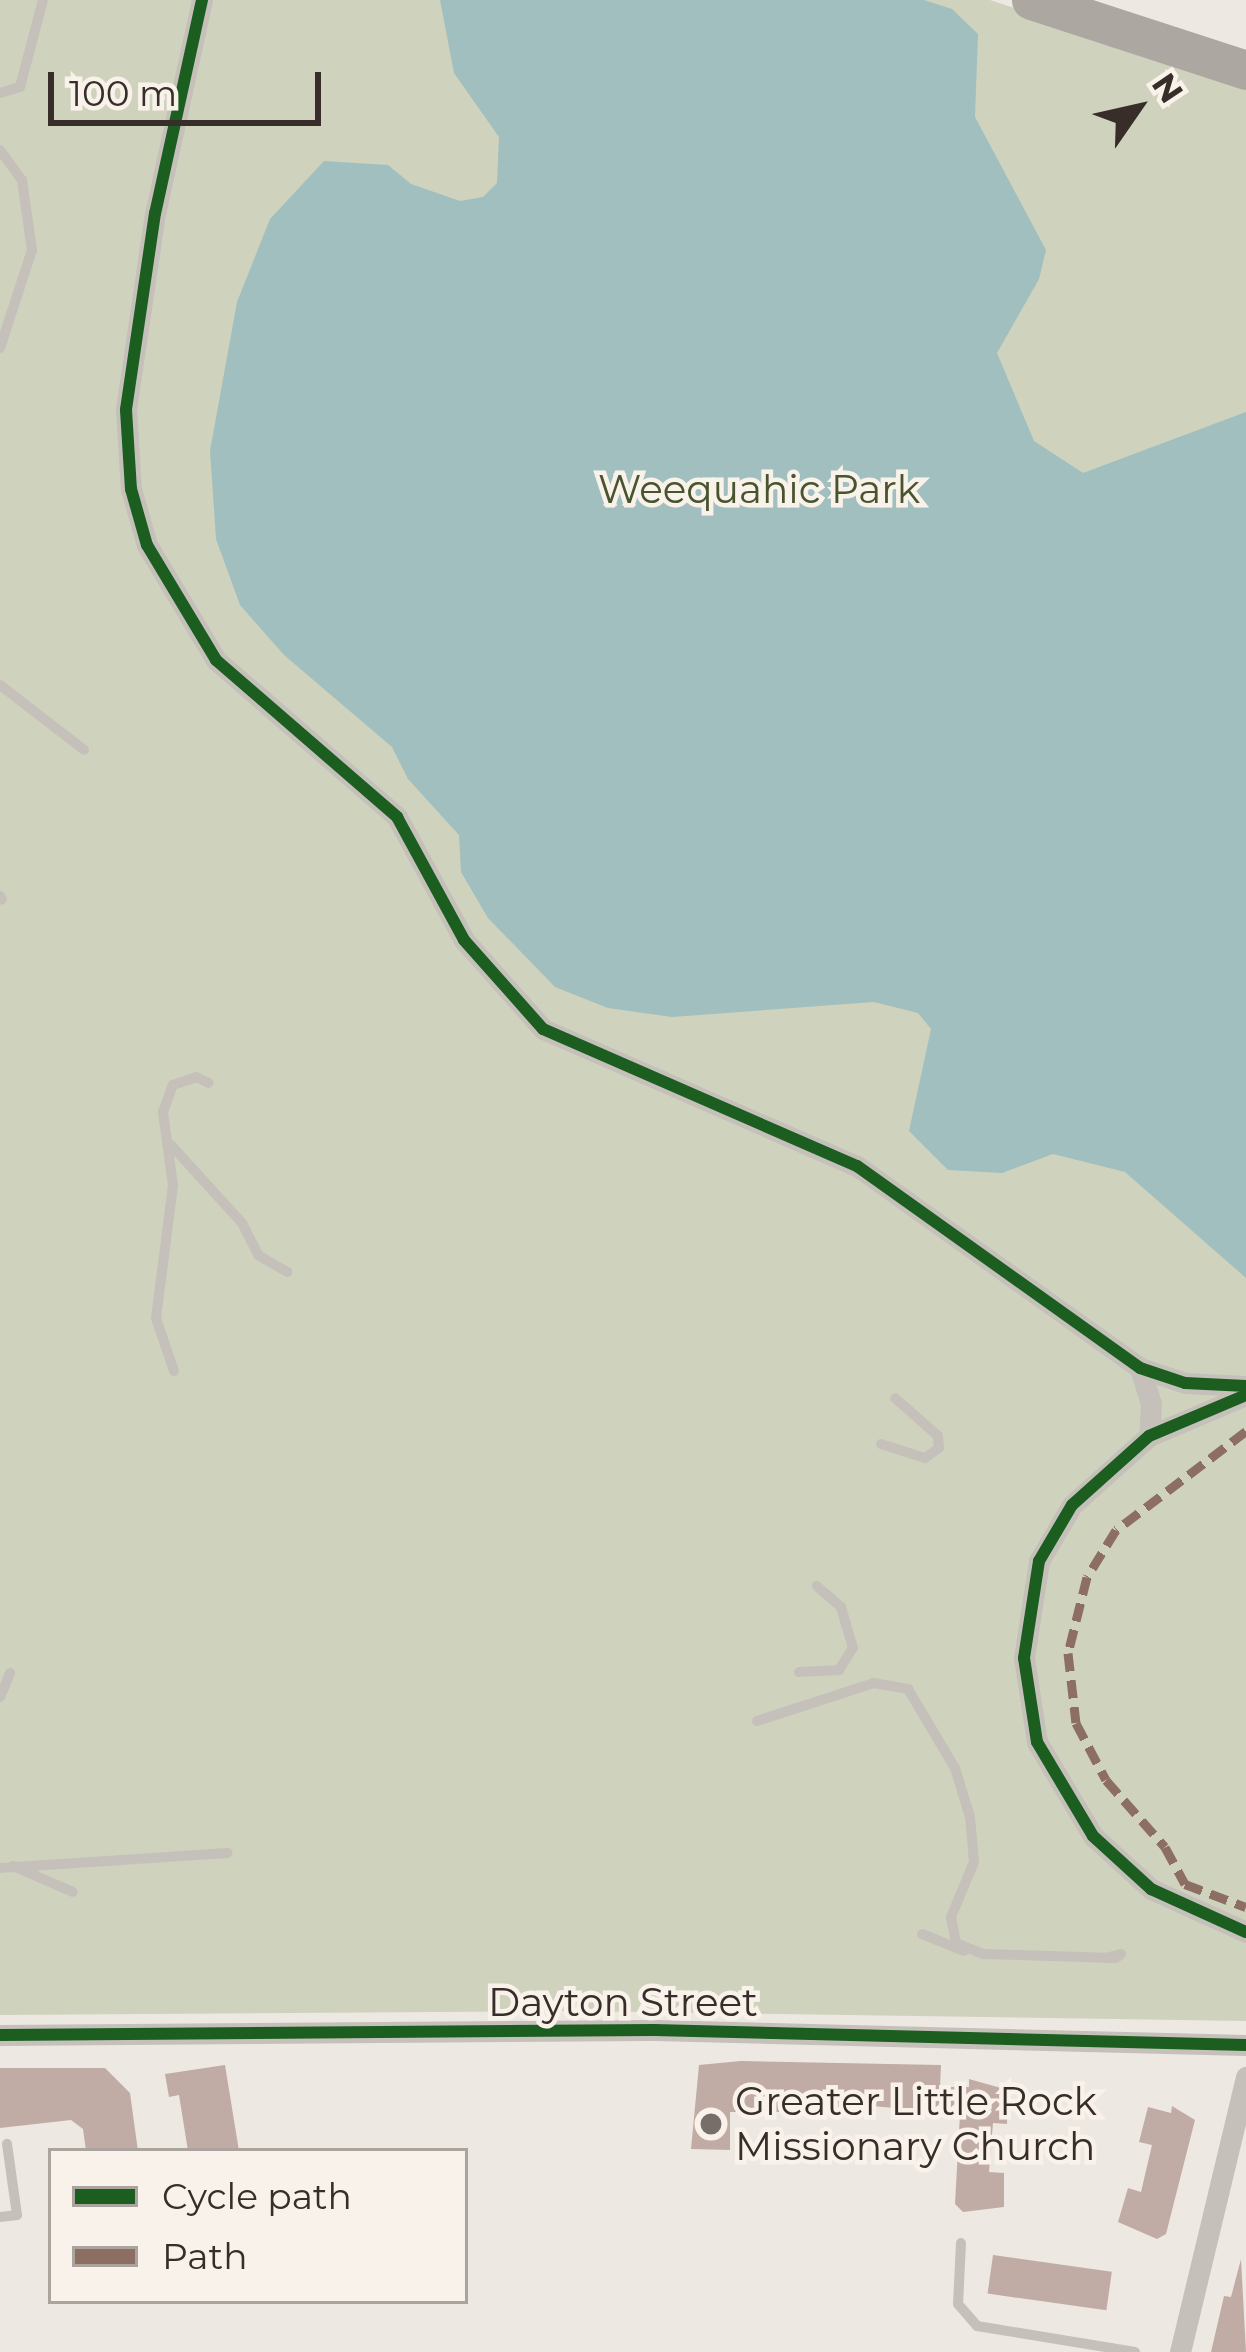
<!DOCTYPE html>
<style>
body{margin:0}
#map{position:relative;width:1246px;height:2352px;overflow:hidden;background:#eee8e2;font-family:Montserrat,sans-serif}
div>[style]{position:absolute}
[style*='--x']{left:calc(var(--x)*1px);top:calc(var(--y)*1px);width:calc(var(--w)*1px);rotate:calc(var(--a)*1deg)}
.green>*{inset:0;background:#cfd2bd}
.water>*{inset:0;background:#a0bfbe}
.building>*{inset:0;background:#c0aca4;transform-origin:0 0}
.lane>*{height:10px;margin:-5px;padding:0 5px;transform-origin:5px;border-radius:5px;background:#c6c0bb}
.street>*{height:21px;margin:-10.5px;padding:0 10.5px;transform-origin:10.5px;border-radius:10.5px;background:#c6c0bb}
.highway>*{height:39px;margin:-19.5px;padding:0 19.5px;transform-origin:19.5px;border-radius:19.5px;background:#ada7a1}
.quiet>*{height:9px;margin-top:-4.5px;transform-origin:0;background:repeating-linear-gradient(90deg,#8d6e63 0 18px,transparent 0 27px)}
.cycleway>*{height:12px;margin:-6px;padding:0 6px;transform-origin:6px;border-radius:6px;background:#1b5e20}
.dots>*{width:33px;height:33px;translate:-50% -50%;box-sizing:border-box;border:6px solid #f9f2ea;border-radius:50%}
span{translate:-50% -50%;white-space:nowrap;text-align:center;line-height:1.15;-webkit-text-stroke:9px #f9f2ea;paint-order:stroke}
.park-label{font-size:39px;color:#48542e}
.street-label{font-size:39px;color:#372d29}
.poi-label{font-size:39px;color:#372d29}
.left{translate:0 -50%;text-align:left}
.legend{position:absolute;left:48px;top:2148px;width:420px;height:156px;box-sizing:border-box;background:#f9f2ea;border:3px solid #aba39d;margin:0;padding:15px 21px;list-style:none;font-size:36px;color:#372d29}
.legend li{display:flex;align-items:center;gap:24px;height:60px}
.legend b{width:60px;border:3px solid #aba39d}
.north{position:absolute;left:1078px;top:48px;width:120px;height:120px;-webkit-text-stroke:9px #f9f2ea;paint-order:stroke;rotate:56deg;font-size:33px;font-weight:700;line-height:48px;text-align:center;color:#372d29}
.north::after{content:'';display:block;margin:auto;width:42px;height:54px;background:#372d29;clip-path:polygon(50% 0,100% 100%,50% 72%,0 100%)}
.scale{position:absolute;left:48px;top:72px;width:273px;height:54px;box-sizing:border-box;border:6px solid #372d29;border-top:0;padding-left:15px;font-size:36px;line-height:42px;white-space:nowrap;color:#372d29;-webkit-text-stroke:9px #f9f2ea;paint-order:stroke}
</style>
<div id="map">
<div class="green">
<div style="clip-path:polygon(0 0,990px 0,1246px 84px,1246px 2021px,572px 2011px,0 2015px)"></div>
</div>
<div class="water">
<div style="clip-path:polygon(440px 0,924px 0,952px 9px,978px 34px,975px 117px,1046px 250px,1039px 279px,997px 353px,1034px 441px,1083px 473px,1246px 412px,1246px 1278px,1125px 1172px,1053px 1154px,1002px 1173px,948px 1170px,909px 1131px,931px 1029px,918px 1013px,874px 1002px,672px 1017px,608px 1008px,555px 987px,488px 918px,461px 872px,459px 835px,408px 779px,392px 747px,284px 655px,240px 605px,216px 539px,210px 451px,237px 302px,270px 219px,324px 161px,388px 165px,411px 184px,460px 201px,483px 197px,497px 183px,499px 137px,454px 73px)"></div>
</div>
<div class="building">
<div style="clip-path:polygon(741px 2061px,941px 2065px,940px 2087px,969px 2087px,969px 2079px,1008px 2090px,1007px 2124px,993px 2123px,989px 2172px,1004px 2173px,1004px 2207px,963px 2212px,955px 2204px,960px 2114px,861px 2105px,861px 2112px,730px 2112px,730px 2150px,691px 2149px,699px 2065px)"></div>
<div style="clip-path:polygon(225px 2065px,239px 2151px,188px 2151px,179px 2095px,169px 2097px,165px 2074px)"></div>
<div style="clip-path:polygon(0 2068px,105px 2068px,130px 2093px,138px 2151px,86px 2151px,83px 2129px,71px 2120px,0 2128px)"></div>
<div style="clip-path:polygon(1172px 2106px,1195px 2120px,1166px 2234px,1157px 2239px,1118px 2222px,1128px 2188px,1141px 2192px,1152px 2145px,1139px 2142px,1148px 2107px,1171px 2113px)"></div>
<div style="left:993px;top:2255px;width:120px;height:39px;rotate:8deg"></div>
<div style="clip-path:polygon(1241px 2259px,1246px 2352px,1211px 2352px,1224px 2296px,1231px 2297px)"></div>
</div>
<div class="lane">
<div style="--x:0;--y:93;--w:21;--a:-17"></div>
<div style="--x:20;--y:87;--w:90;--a:-75.2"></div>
<div style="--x:0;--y:150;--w:37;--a:54"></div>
<div style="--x:22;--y:180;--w:71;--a:81.9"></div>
<div style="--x:32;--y:250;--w:103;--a:108.1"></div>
<div style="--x:0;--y:685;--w:106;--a:37.7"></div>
<div style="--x:0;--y:896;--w:4;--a:63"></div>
<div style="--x:171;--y:1145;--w:105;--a:47.7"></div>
<div style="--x:242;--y:1223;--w:36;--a:63"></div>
<div style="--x:258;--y:1255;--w:34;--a:30"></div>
<div style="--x:174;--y:1371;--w:56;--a:-108.8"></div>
<div style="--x:156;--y:1318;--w:133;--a:-82.7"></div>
<div style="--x:173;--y:1186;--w:75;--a:-97.7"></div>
<div style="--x:163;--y:1112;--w:29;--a:-70"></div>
<div style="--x:173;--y:1085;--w:24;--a:-19"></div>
<div style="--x:196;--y:1077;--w:14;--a:25"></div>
<div style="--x:881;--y:1444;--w:46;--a:17.7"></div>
<div style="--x:925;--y:1458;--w:17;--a:-36"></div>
<div style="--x:939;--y:1448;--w:12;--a:-95"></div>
<div style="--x:938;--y:1436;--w:57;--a:-138.5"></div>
<div style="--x:799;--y:1672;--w:40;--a:-2.9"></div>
<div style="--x:839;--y:1670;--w:26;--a:-58"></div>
<div style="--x:853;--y:1648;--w:43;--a:-106.3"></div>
<div style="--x:841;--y:1607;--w:32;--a:-139"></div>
<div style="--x:0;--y:1697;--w:26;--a:-67"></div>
<div style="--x:757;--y:1721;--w:123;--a:-18"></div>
<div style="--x:874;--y:1683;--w:35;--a:10"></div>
<div style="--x:908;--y:1689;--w:92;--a:59.3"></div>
<div style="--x:955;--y:1768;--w:51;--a:73"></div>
<div style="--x:970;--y:1817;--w:45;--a:84.9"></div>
<div style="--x:974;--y:1862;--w:60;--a:112.7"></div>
<div style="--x:951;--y:1917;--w:26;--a:79"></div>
<div style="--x:956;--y:1943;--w:29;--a:22"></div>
<div style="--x:983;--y:1954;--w:133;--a:1.7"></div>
<div style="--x:1116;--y:1958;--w:6;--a:-39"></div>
<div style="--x:1121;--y:1954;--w:16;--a:165"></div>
<div style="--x:13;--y:1866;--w:65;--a:23.4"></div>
<div style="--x:0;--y:1868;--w:228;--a:-3.8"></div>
<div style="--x:922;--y:1934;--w:45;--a:22"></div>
<div style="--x:0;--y:2217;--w:17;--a:-7"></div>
<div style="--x:17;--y:2215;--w:72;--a:-98"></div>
<div style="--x:961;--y:2243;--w:61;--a:92.8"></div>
<div style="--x:958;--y:2304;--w:29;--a:49"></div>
<div style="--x:977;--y:2326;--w:160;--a:9.3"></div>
</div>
<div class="street">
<div style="--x:202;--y:0;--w:218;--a:102.4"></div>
<div style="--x:155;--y:213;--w:199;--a:98.4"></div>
<div style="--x:126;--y:410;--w:79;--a:86.4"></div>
<div style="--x:131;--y:489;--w:58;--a:74.1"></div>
<div style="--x:147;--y:545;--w:134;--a:59"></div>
<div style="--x:216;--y:660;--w:240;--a:40.9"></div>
<div style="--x:397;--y:817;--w:140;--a:61.4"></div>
<div style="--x:464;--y:940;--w:119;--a:48.4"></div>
<div style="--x:543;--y:1029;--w:343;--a:23.6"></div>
<div style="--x:857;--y:1166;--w:348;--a:35.5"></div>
<div style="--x:1140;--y:1368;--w:47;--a:18.4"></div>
<div style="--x:1185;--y:1383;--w:61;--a:2.8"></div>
<div style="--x:1140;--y:1368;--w:37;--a:73"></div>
<div style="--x:1151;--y:1403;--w:33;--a:93"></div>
<div style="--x:1246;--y:1395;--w:105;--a:157.1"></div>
<div style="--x:1149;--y:1436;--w:103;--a:138.1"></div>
<div style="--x:1072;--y:1505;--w:65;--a:120.5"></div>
<div style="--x:1039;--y:1561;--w:98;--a:98.8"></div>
<div style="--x:1024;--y:1658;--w:85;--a:81.2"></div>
<div style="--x:1037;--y:1742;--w:109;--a:59.2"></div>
<div style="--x:1093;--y:1836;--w:79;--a:42.4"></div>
<div style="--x:1151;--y:1889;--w:104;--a:24.4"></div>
<div style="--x:0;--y:2035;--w:654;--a:-0.44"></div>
<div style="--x:654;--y:2030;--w:592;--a:1.45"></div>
<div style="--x:1180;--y:2352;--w:283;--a:-76.5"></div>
</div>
<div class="highway">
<div style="--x:1031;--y:0;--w:226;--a:18"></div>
</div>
<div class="quiet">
<div style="--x:1246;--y:1431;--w:163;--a:142.7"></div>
<div style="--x:1116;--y:1530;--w:55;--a:121.7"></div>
<div style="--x:1087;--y:1577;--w:78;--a:104"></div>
<div style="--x:1068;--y:1653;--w:70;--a:83.5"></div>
<div style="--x:1076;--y:1723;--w:64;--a:62.2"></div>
<div style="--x:1106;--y:1780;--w:89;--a:48.6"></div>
<div style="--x:1165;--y:1847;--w:42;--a:61.6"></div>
<div style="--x:1185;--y:1884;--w:65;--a:20.7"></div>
</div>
<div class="cycleway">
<div style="--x:202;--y:0;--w:218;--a:102.4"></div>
<div style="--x:155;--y:213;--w:199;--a:98.4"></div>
<div style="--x:126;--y:410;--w:79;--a:86.4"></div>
<div style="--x:131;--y:489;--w:58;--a:74.1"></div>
<div style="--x:147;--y:545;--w:134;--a:59"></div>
<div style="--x:216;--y:660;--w:240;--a:40.9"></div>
<div style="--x:397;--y:817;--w:140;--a:61.4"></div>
<div style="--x:464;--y:940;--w:119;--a:48.4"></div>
<div style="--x:543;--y:1029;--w:343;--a:23.6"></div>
<div style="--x:857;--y:1166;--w:348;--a:35.5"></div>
<div style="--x:1140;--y:1368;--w:47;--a:18.4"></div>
<div style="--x:1185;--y:1383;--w:61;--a:2.8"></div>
<div style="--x:1246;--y:1395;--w:105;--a:157.1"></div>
<div style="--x:1149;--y:1436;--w:103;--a:138.1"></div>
<div style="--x:1072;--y:1505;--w:65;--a:120.5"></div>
<div style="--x:1039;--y:1561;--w:98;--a:98.8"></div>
<div style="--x:1024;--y:1658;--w:85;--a:81.2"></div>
<div style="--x:1037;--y:1742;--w:109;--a:59.2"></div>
<div style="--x:1093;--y:1836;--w:79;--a:42.4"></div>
<div style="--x:1151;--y:1889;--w:104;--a:24.4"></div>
<div style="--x:0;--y:2035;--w:654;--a:-0.44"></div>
<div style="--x:654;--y:2030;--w:592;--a:1.45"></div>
</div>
<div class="dots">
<div style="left:711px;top:2124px;background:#776e6a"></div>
</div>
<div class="park-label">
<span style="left:759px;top:489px">Weequahic Park</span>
</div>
<div class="street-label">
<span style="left:623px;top:2002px">Dayton Street</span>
</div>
<div class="poi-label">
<span class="left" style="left:735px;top:2124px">Greater Little Rock<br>Missionary Church</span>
</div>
<ul class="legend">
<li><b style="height:15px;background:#1b5e20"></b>Cycle path</li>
<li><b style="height:15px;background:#8d6e63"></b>Path</li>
</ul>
<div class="north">N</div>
<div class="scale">100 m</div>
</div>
